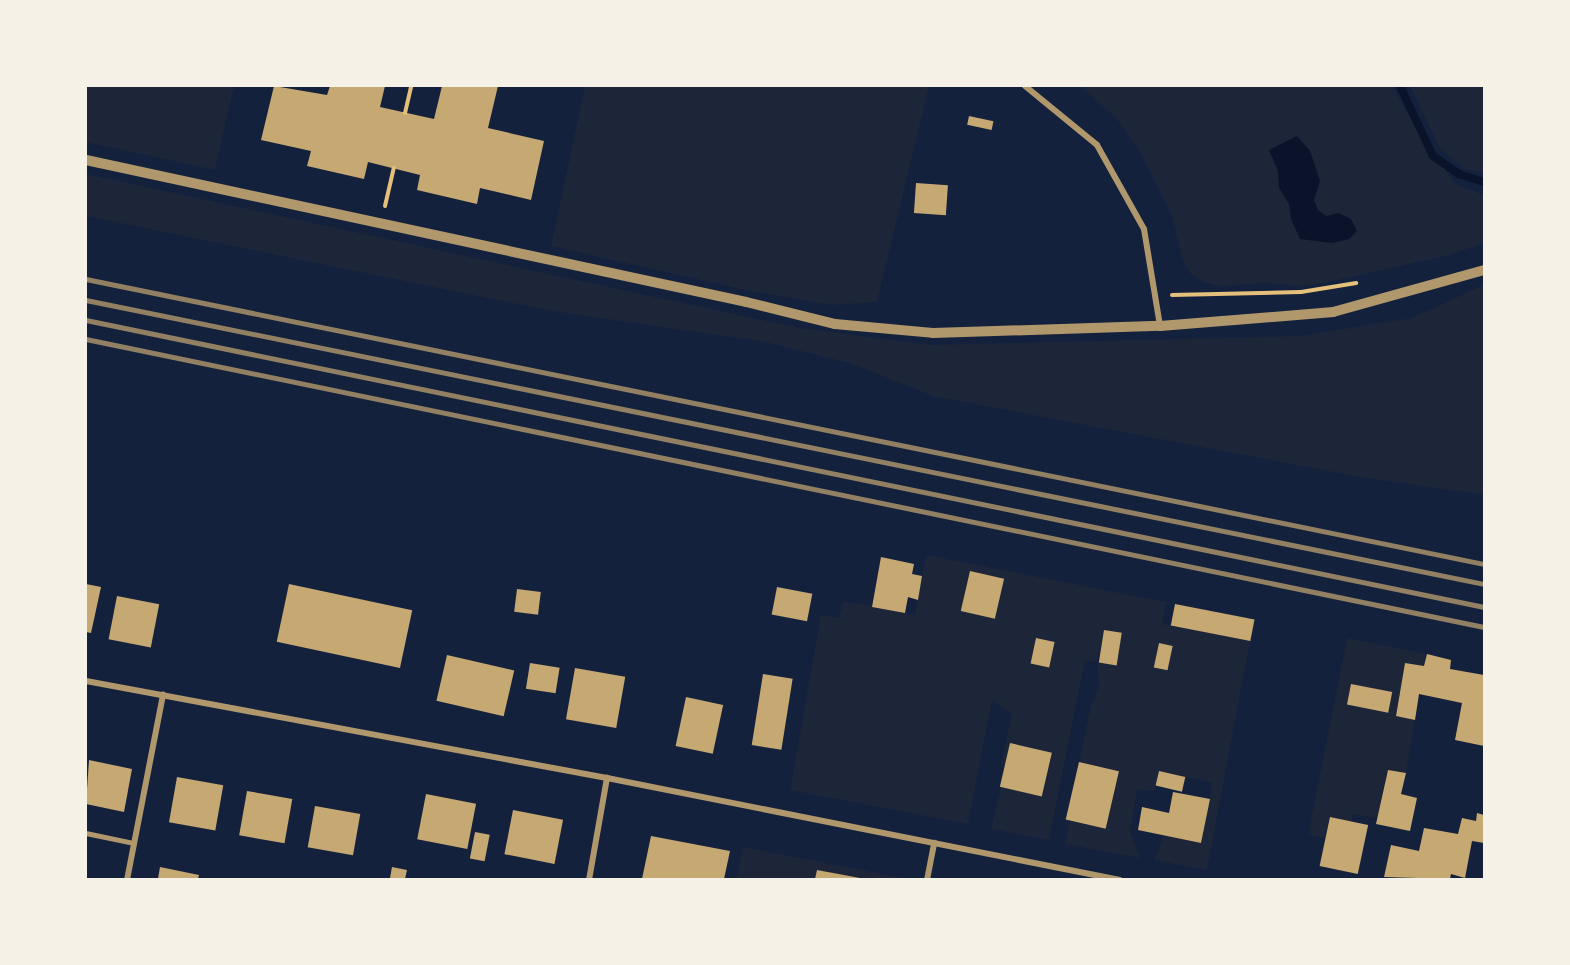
<!DOCTYPE html>
<style>
body{margin:0}
#map{position:relative;width:1570px;height:965px;overflow:hidden;background:#14213d;font-family:Merriweather,serif}
div>[style]{position:absolute}
[style*='--x']{left:calc(var(--x)*1px);top:calc(var(--y)*1px);width:calc(var(--w)*1px);rotate:calc(var(--a)*1deg)}
.green>*{inset:0;background:#1d2539}
.water>*{inset:0;background:#0b132b}
.stream>*{height:8px;margin:-4px;padding:0 4px;transform-origin:4px;border-radius:4px;background:#0b132b}
.building>*{inset:0;background:#c6a872;transform-origin:0 0}
.path>*{height:4px;margin:-2px;padding:0 2px;transform-origin:2px;border-radius:2px;background:#e5c07b}
.service>*{height:4.5px;margin:-2.25px;padding:0 2.25px;transform-origin:2.25px;border-radius:2.25px;background:#b1986c}
.minor>*{height:6px;margin:-3px;padding:0 3px;transform-origin:3px;border-radius:3px;background:#b1986c}
.tertiary>*{height:10px;margin:-5px;padding:0 5px;transform-origin:5px;border-radius:5px;background:#b1986c}
.rail>*{height:4.5px;margin:-2.25px;padding:0 2.25px;transform-origin:2.25px;border-radius:2.25px;background:#918062}
span{translate:-50% -50%;white-space:nowrap;text-align:center;line-height:1.15;-webkit-text-stroke:4.5px #f6f1e7;paint-order:stroke}
.frame{position:absolute;inset:0;border:87px solid #f6f1e7;pointer-events:none}
</style>
<div id="map">
<div class="green">
<div style="clip-path:polygon(86px 86px,234px 86px,215px 170px,86px 142px)"></div>
<div style="clip-path:polygon(585px 86px,929px 86px,877px 302px,831px 305px,746px 290px,551px 246px)"></div>
<div style="clip-path:polygon(1080px 86px,1393px 86px,1406px 111px,1455px 184px,1484px 195px,1484px 243px,1449px 255px,1328px 282px,1300px 286px,1265px 283px,1218px 286px,1204px 282px,1191px 274px,1183px 262px,1172px 215px,1138px 148px,1116px 118px)"></div>
<div style="clip-path:polygon(1410px 86px,1484px 86px,1484px 174px,1463px 168px,1440px 148px)"></div>
<div style="clip-path:polygon(86px 174px,799px 328px,930px 345px,1301px 336px,1412px 318px,1484px 285px,1484px 495px,1360px 477px,933px 396px,853px 364px,766px 342px,552px 311px,86px 216px)"></div>
<div style="clip-path:polygon(evenodd,926px 555px,1166px 602px,1162px 624px,1250px 641px,1207px 870px,1154px 860px,1164px 835px,1201px 842px,1212px 783px,1159px 771px,1154px 791px,1137px 789px,1130px 832px,1140px 858px,1065px 844px,1070px 821px,1106px 829px,1119px 771px,1079px 762px,1091px 705px,1099px 687px,1097px 662px,1085px 660px,1049px 840px,991px 829px,1001px 787px,1043px 796px,1052px 753px,1010px 743px,1005px 766px,1001px 765px,1012px 714px,992px 700px,968px 824px,790px 790px,821px 615px,839px 618px,843px 601px,915px 615px,926px 555px,1105px 630px,1122px 634px,1115px 666px,1097px 662px,1105px 630px,926px 555px,1159px 643px,1173px 646px,1167px 671px,1154px 667px,1159px 643px)"></div>
<div style="clip-path:polygon(1347px 638px,1427px 654px,1424px 666px,1405px 663px,1396px 716px,1415px 720px,1406px 773px,1387px 770px,1377px 818px,1353px 814px,1351px 822px,1330px 817px,1325px 838px,1308px 835px)"></div>
<div style="clip-path:polygon(743px 847px,903px 878px,880px 880px,866px 877px,865px 879px,817px 870px,815px 879px,736px 880px)"></div>
</div>
<div class="water">
<div style="clip-path:polygon(1297px 136px,1310px 151px,1320px 181px,1314px 200px,1318px 210px,1326px 216px,1338px 213px,1351px 219px,1357px 231px,1349px 239px,1332px 243px,1300px 239px,1291px 219px,1289px 204px,1279px 188px,1278px 171px,1269px 150px)"></div>
</div>
<div class="stream">
<div style="--x:1400;--y:86;--w:77;--a:64.8"></div>
<div style="--x:1433;--y:156;--w:32;--a:35"></div>
<div style="--x:1459;--y:174;--w:26;--a:18"></div>
</div>
<div class="building">
<div style="clip-path:polygon(274px 86px,327px 95px,330px 86px,385px 86px,380px 107px,434px 119px,442px 86px,498px 86px,488px 128px,544px 141px,531px 200px,480px 188px,477px 204px,417px 190px,420px 175px,368px 162px,364px 179px,307px 166px,311px 151px,261px 140px)"></div>
<div style="left:969px;top:116px;width:25px;height:9px;rotate:12deg"></div>
<div style="left:916px;top:183px;width:32px;height:30px;rotate:4deg"></div>
<div style="clip-path:polygon(881px 557px,914px 564px,912px 574px,922px 576px,918px 600px,908px 597px,905px 613px,872px 607px)"></div>
<div style="left:970px;top:571px;width:35px;height:41px;rotate:13deg"></div>
<div style="clip-path:polygon(86px 584px,101px 587px,91px 633px,86px 632px)"></div>
<div style="left:289px;top:584px;width:126px;height:59px;rotate:12deg"></div>
<div style="left:777px;top:587px;width:36px;height:28px;rotate:11deg"></div>
<div style="left:517px;top:589px;width:24px;height:23px;rotate:7deg"></div>
<div style="left:117px;top:596px;width:43px;height:44px;rotate:11deg"></div>
<div style="left:1175px;top:604px;width:81px;height:22px;rotate:11deg"></div>
<div style="left:1104px;top:630px;width:18px;height:33px;rotate:9deg"></div>
<div style="left:1036px;top:638px;width:19px;height:26px;rotate:12deg"></div>
<div style="left:1159px;top:643px;width:14px;height:25px;rotate:12deg"></div>
<div style="clip-path:polygon(1427px 654px,1451px 660px,1450px 669px,1484px 675px,1484px 746px,1455px 740px,1462px 703px,1419px 694px,1415px 720px,1396px 716px,1405px 663px,1424px 666px)"></div>
<div style="left:447px;top:655px;width:69px;height:47px;rotate:13deg"></div>
<div style="left:530px;top:663px;width:30px;height:26px;rotate:9deg"></div>
<div style="left:575px;top:668px;width:51px;height:52px;rotate:10deg"></div>
<div style="left:763px;top:674px;width:30px;height:72px;rotate:9deg"></div>
<div style="left:1351px;top:684px;width:42px;height:21px;rotate:11deg"></div>
<div style="left:686px;top:697px;width:38px;height:50px;rotate:12deg"></div>
<div style="left:1010px;top:743px;width:43px;height:45px;rotate:13deg"></div>
<div style="clip-path:polygon(89px 760px,132px 769px,124px 812px,86px 804px)"></div>
<div style="left:1079px;top:762px;width:41px;height:59px;rotate:13deg"></div>
<div style="clip-path:polygon(1388px 770px,1406px 773px,1401px 794px,1417px 798px,1410px 831px,1376px 824px)"></div>
<div style="left:1159px;top:771px;width:27px;height:15px;rotate:13deg"></div>
<div style="left:177px;top:777px;width:47px;height:46px;rotate:10deg"></div>
<div style="left:247px;top:791px;width:46px;height:45px;rotate:10deg"></div>
<div style="clip-path:polygon(1173px 792px,1210px 799px,1201px 843px,1138px 830px,1142px 807px,1169px 813px)"></div>
<div style="left:426px;top:794px;width:51px;height:46px;rotate:11deg"></div>
<div style="left:315px;top:806px;width:46px;height:42px;rotate:10deg"></div>
<div style="left:513px;top:810px;width:51px;height:45px;rotate:11deg"></div>
<div style="clip-path:polygon(1477px 813px,1484px 815px,1484px 843px,1472px 841px,1465px 878px,1451px 874px,1450px 879px,1384px 877px,1391px 845px,1419px 851px,1424px 828px,1458px 834px,1462px 818px,1476px 821px)"></div>
<div style="left:1330px;top:817px;width:39px;height:50px;rotate:12deg"></div>
<div style="left:475px;top:832px;width:15px;height:27px;rotate:11deg"></div>
<div style="clip-path:polygon(651px 836px,730px 851px,724px 879px,642px 879px)"></div>
<div style="clip-path:polygon(160px 867px,199px 875px,198px 879px,158px 879px)"></div>
<div style="clip-path:polygon(392px 867px,407px 870px,405px 879px,390px 878px)"></div>
<div style="clip-path:polygon(817px 870px,860px 878px,860px 879px,815px 879px)"></div>
</div>
<div class="path">
<div style="--x:405;--y:113;--w:28;--a:-77"></div>
<div style="--x:385;--y:206;--w:39;--a:-77"></div>
<div style="--x:1172;--y:295;--w:129;--a:-1.3"></div>
<div style="--x:1301;--y:292;--w:56;--a:-9.3"></div>
</div>
<div class="service">
<div style="--x:86;--y:833;--w:49;--a:11.8"></div>
</div>
<div class="minor">
<div style="--x:1025;--y:86;--w:93;--a:39.3"></div>
<div style="--x:1097;--y:145;--w:96;--a:60.8"></div>
<div style="--x:1144;--y:229;--w:98;--a:80.6"></div>
<div style="--x:86;--y:681;--w:530;--a:10.55"></div>
<div style="--x:607;--y:778;--w:523;--a:11.25"></div>
<div style="--x:127;--y:880;--w:189;--a:-79"></div>
<div style="--x:589;--y:880;--w:104;--a:-80"></div>
<div style="--x:927;--y:880;--w:38;--a:-79"></div>
</div>
<div class="tertiary">
<div style="--x:86;--y:160;--w:675;--a:12.14"></div>
<div style="--x:746;--y:302;--w:92;--a:13.9"></div>
<div style="--x:835;--y:324;--w:98;--a:5.2"></div>
<div style="--x:933;--y:333;--w:227;--a:-1.8"></div>
<div style="--x:1160;--y:326;--w:174;--a:-4.6"></div>
<div style="--x:1333;--y:312;--w:157;--a:-15.5"></div>
</div>
<div class="rail">
<div style="--x:86;--y:279;--w:1427;--a:11.52"></div>
<div style="--x:86;--y:300;--w:1427;--a:11.48"></div>
<div style="--x:86;--y:320;--w:1427;--a:11.6"></div>
<div style="--x:86;--y:339;--w:1427;--a:11.64"></div>
</div>
<div class="frame"></div>
</div>
